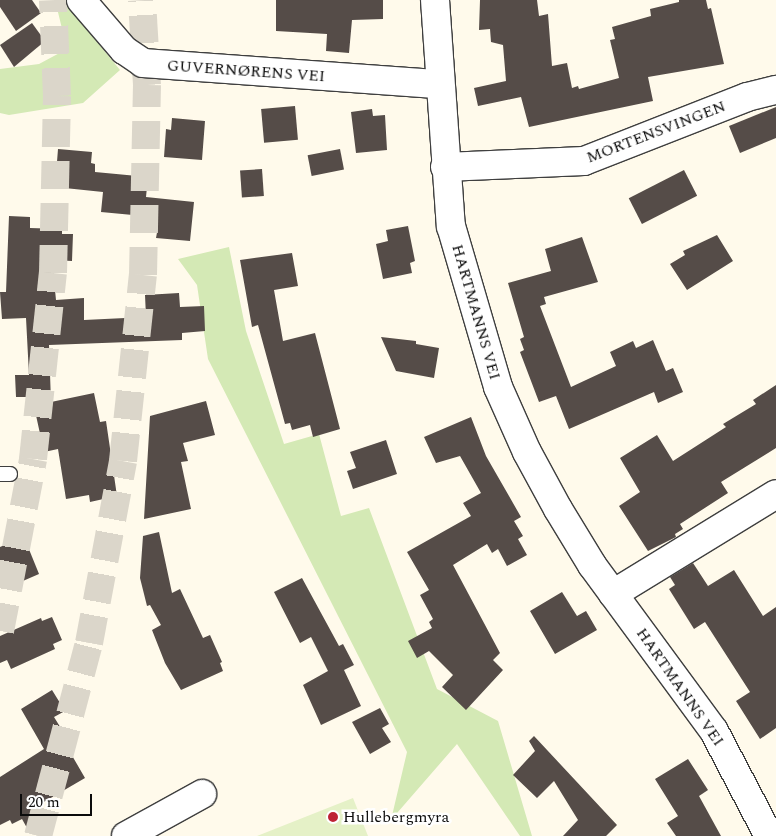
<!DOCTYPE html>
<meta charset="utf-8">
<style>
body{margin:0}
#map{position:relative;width:776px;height:836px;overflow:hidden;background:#fffaeb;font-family:Spectral,serif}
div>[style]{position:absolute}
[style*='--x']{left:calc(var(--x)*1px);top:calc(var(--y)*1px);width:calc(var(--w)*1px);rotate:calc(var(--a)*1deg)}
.green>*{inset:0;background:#d4e9b5}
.pitch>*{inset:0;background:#e5f1c7}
.building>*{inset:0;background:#554c48;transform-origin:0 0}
.highway-tunnel>*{height:28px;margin-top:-14px;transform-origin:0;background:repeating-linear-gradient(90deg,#dbd6ca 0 28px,transparent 0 42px)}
.roads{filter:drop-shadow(1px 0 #3f3f3f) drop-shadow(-1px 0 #3f3f3f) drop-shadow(0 1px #3f3f3f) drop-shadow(0 -1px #3f3f3f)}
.lane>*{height:14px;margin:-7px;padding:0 7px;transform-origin:7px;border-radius:7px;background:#fff}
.street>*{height:28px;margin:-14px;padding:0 14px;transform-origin:14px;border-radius:14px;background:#fff}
.dots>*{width:14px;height:14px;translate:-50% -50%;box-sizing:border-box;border:2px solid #fff;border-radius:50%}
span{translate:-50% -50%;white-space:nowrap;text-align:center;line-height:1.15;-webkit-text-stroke:5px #fff;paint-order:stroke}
.street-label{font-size:16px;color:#0c0c0c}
.poi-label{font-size:16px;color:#0c0c0c}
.left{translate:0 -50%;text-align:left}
.scale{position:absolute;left:20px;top:794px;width:72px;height:22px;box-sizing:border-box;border:2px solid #0c0c0c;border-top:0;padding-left:6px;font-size:15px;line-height:18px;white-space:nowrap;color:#0c0c0c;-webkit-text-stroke:4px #fff;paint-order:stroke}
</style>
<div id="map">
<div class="green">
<div style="clip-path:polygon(55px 0,63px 0,120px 70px,83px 103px,9px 115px,0 113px,0 69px,39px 64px,67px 49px)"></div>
<div style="clip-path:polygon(229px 247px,246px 331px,284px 444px,319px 434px,341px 516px,369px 508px,437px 689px,498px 721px,532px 836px,520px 836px,457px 744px,391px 820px,407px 752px,208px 359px,197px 285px,178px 259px)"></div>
</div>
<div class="pitch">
<div style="clip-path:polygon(353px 798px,368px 836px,257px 836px)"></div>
</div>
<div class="building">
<div style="clip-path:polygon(0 0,32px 0,41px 13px,16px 31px,0 7px)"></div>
<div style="clip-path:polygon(276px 0,383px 0,383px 19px,352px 20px,349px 53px,326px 51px,327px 34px,276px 31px)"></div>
<div style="clip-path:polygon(480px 0,537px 0,539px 16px,548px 14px,552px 66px,567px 63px,572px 88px,578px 86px,579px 89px,619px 78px,610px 40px,615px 39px,612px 27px,651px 16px,650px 9px,679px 2px,679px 0,706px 0,708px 9px,711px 8px,724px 64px,648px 77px,653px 101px,529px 127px,521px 97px,478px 106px,474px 88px,506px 81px,503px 45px,491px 42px,490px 29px,479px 30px)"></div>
<div style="clip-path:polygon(32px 23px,45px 41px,14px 67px,0 45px)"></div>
<div style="left:295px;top:106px;width:34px;height:34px;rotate:85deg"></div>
<div style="clip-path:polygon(776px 107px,776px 138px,740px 153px,729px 126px)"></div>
<div style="clip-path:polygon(372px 109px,373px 116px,385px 115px,387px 150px,356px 153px,351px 112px)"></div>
<div style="clip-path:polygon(172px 118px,205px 121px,202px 160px,164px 157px,166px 129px,171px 130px)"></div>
<div style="clip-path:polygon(58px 149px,92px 152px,91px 163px,95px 164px,95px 172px,148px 177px,146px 197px,194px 202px,190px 241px,156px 238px,158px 227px,153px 226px,154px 217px,101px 212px,103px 192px,55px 187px)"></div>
<div style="left:340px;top:149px;width:21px;height:33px;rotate:79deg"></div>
<div style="left:262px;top:169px;width:27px;height:22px;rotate:86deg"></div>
<div style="left:684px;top:170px;width:29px;height:62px;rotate:63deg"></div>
<div style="clip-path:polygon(9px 216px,30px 217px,30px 228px,62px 229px,62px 234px,73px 234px,72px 261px,52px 260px,56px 300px,84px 298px,84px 320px,146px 317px,145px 295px,179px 293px,180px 307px,204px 306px,205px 331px,182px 333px,182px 340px,49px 345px,51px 402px,94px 393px,100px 422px,106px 421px,117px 496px,90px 502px,89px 495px,66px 499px,58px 449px,44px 452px,32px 397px,16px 397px,15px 375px,29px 375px,26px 318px,2px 319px,0 292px,6px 292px)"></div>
<div style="clip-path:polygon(408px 226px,415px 261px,410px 263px,412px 273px,383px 279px,376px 244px,388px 241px,386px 230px)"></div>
<div style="clip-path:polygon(717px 235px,733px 261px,687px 290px,670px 264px,685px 255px,683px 251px)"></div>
<div style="clip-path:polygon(582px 237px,598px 282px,544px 297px,546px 304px,540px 306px,571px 387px,616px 366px,610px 352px,633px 341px,636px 348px,653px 340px,666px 371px,673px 368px,683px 392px,658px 403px,654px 392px,569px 429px,556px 396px,539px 402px,520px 352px,524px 350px,520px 339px,524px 337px,508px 283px,551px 271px,545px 249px)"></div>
<div style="clip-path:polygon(292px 253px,298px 286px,274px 290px,283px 341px,315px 333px,340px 429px,313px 437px,310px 425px,292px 430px,290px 423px,285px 424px,258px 325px,252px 327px,240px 260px)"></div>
<div style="clip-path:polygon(381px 337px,416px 341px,416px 344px,439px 348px,434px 378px,396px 371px)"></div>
<div style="clip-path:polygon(776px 385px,776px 448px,721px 482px,728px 493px,680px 524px,683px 529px,675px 534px,676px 537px,648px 551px,619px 506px,640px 492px,620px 458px,657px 435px,673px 461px,726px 427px,723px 424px,756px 404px,753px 400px)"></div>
<div style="clip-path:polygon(206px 401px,215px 435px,183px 443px,188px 461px,181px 462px,191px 509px,144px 519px,150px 416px)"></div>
<div style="clip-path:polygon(471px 417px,486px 456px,521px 517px,514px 521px,523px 536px,518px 539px,527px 555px,507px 566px,498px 549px,492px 553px,487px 544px,453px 565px,500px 653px,493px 660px,503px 670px,466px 710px,442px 687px,453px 675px,429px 651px,417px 658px,408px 641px,432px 628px,429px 622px,433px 619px,420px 595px,429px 590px,407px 552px,471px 516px,463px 503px,481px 493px,460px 456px,436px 463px,424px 437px)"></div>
<div style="clip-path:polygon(386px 440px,397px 474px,353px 489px,347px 471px,356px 468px,350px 452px)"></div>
<div style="clip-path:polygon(159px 532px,172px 593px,180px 589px,203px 638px,210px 635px,222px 662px,220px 663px,223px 671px,181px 690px,165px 663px,152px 630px,161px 625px,150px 605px,147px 606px,140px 578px,143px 536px)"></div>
<div style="clip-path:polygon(24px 537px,39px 574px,9px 587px,0 565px,0 547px)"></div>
<div style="clip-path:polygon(693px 563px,708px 586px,734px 570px,763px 616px,776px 607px,776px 728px,760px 739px,736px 701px,750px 692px,705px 622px,694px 629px,669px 589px,675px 585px,670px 577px)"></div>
<div style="clip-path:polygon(302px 578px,339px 646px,343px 644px,354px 665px,344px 670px,361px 706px,321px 725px,303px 685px,328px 671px,311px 637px,300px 643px,274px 592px)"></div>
<div style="clip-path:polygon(562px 592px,577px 616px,586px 611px,597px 630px,555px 654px,530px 611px)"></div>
<div style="clip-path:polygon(52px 617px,62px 640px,53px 644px,55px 649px,11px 669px,7px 660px,0 663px,0 636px,41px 618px,42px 621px)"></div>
<div style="clip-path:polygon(52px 690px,65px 711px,54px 717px,67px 738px,63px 740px,85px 778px,37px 806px,44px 817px,27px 828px,22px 819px,12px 824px,10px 820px,0 825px,0 777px,44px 749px,21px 709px)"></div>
<div style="clip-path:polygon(380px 708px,389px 724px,382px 728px,391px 742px,370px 754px,352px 722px)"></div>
<div style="clip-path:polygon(534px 736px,617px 825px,606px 836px,563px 836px,578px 820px,554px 781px,537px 798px,513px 775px,535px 751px,529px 741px)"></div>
<div style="clip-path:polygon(688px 759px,708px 790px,699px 796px,721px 836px,676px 836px,667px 823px,678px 816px,655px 779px)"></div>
</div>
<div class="highway-tunnel">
<div style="--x:0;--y:631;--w:175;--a:-79.1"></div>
<div style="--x:33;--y:459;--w:187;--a:-83.9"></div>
<div style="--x:53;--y:273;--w:177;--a:-88.7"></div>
<div style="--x:57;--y:96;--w:96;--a:-92.4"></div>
<div style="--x:38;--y:836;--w:200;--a:-75.2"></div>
<div style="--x:89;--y:643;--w:185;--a:-79.4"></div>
<div style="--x:123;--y:461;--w:187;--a:-83.9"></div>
<div style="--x:143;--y:275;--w:190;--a:-88.8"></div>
<div style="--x:147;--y:85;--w:85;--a:-93.4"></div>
</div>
<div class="roads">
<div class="lane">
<div style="--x:0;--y:474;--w:10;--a:0"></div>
</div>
<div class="street">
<div style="--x:81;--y:0;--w:66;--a:49.3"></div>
<div style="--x:124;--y:50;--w:23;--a:34"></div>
<div style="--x:143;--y:63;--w:297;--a:4.1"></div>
<div style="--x:435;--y:0;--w:227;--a:86"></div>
<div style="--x:451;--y:226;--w:168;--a:73.7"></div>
<div style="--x:498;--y:387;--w:71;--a:66"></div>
<div style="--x:527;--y:452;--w:65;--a:61.5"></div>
<div style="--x:558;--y:509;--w:66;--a:58.7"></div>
<div style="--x:592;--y:565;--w:206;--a:53.7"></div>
<div style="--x:714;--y:731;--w:119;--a:62.4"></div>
<div style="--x:445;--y:167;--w:139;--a:-2.5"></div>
<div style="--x:584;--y:161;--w:175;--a:-21.4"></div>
<div style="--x:747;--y:97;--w:30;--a:-14"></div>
<div style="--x:613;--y:594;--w:191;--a:-31.5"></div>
<div style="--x:126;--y:836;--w:87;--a:-28.9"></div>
</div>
</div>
<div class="dots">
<div style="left:333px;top:817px;background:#be2234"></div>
</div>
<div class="street-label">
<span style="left:246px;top:71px;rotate:4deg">GUVERNØRENS VEI</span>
<span style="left:656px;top:132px;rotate:-21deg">MORTENSVINGEN</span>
<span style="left:476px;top:312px;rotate:74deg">HARTMANNS VEI</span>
<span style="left:680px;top:687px;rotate:55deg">HARTMANNS VEI</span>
</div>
<div class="poi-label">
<span class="left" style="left:343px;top:817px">Hullebergmyra</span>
</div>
<div class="scale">20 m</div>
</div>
